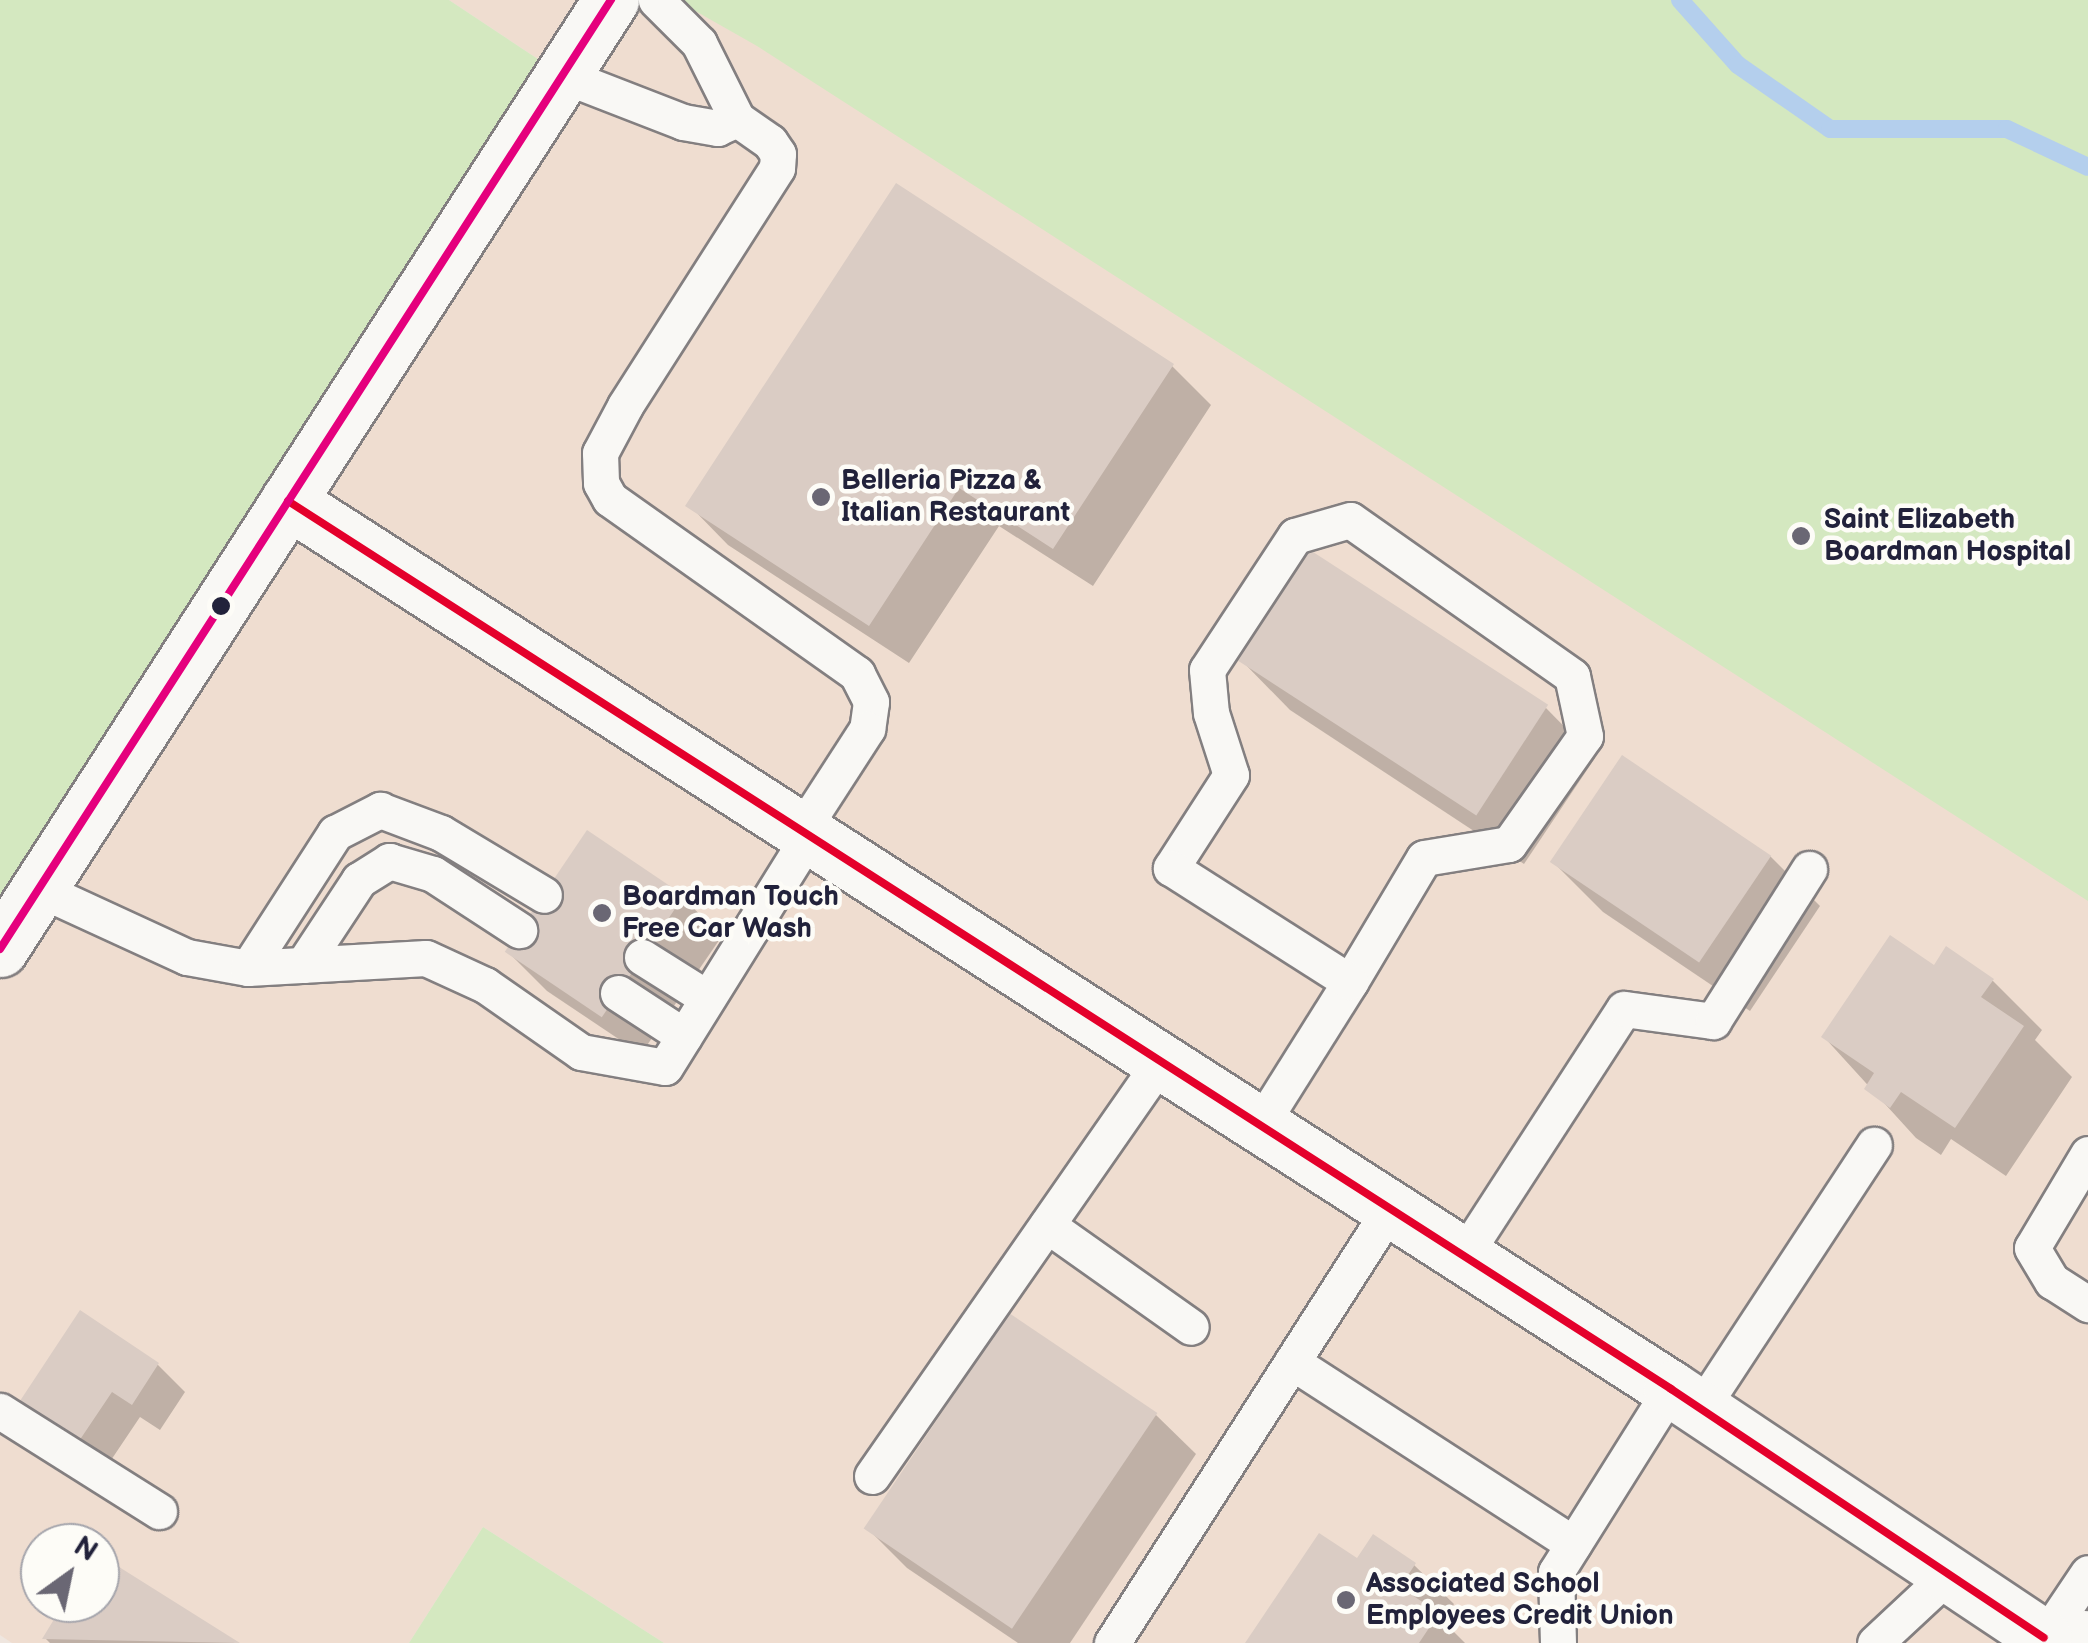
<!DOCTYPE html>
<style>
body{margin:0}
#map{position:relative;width:2088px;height:1643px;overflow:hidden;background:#efe6df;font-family:"Balsamiq Sans",sans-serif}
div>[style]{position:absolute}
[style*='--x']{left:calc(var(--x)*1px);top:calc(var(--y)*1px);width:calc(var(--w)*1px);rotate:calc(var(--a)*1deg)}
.built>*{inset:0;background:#efddd0}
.green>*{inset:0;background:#d4e8c0}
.shadow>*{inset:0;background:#0003}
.stream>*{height:18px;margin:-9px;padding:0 9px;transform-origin:9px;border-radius:9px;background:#b4cfed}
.building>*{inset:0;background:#daccc4;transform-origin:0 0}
.roads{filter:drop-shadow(2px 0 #837f80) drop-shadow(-2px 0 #837f80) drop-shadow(0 2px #837f80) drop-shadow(0 -2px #837f80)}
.lane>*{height:35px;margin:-17.5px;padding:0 17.5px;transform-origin:17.5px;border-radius:17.5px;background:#f9f8f5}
.street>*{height:55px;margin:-27.5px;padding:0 27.5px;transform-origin:27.5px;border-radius:27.5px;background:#f9f8f5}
.primary>*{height:55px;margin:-27.5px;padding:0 27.5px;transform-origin:27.5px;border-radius:27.5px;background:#f9f8f5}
.bus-1>*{height:8px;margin:-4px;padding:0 4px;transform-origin:4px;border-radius:4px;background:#e4002b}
.bus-2>*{height:8px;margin:-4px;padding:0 4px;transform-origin:4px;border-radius:4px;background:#e5007d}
.dots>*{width:28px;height:28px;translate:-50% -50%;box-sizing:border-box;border:5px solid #fdfcf7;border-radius:50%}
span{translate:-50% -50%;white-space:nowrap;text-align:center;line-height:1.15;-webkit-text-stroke:9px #fdfcf7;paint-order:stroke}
.poi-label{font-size:28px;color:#22223b;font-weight:700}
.left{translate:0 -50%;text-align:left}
.north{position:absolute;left:20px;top:1523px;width:100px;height:100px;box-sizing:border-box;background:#fdfcf7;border:2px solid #a5a5ac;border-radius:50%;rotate:33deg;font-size:28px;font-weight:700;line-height:40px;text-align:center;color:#22223b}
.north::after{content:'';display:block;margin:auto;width:35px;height:45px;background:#6a6774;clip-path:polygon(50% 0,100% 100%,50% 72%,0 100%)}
</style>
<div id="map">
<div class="built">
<div style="clip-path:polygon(evenodd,449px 0,2088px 0,2088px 1643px,664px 1643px,483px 1527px,409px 1643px,12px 1643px,0 1635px,0 949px,562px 75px,449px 0,40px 1543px,100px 1543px,100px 1603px,40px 1603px,40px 1543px)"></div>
</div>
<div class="green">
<div style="clip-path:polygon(0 0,449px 0,562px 75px,0 949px)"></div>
<div style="clip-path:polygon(676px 0,2088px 0,2088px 901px,757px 46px)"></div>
<div style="clip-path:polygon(483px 1527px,664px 1643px,409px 1643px)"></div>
</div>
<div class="shadow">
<div style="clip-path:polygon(1172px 366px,1211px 405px,1093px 586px,999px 526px,909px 663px,728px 545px,689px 505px)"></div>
<div style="clip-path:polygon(1241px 660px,1546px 708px,1595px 758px,1524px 864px,1290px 710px)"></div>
<div style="clip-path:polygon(1770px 856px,1820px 906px,1750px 1011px,1603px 912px,1554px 863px)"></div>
<div style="clip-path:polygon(682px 897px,722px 936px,641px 1054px,547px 991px,508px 952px)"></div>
<div style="clip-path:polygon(1935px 968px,1993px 981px,2042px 1030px,2035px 1040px,2072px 1077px,2006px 1176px,1951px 1139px,1941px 1155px,1916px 1138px,1824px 1037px)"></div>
<div style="clip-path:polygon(80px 1314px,158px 1365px,185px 1392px,160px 1430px,140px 1417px,101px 1475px,44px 1436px)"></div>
<div style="clip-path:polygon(1156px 1415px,1196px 1454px,1070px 1643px,1018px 1643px,907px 1568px,868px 1529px)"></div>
<div style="clip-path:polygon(100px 1558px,235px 1643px,50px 1643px,45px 1638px,67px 1603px,100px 1603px)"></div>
<div style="clip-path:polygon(1357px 1561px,1414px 1565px,1454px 1604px,1443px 1621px,1465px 1643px,1248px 1643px)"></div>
</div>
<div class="stream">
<div style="--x:1680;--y:0;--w:87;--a:48.3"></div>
<div style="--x:1738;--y:65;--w:112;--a:34.8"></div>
<div style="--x:1830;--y:129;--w:177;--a:0"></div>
<div style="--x:2007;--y:129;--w:89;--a:25.1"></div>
</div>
<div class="building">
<div style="clip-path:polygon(896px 183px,1174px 364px,1053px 549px,959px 488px,869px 626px,685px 506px)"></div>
<div style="left:1310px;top:550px;width:284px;height:132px;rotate:33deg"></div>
<div style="left:1622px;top:755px;width:180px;height:129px;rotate:34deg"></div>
<div style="left:587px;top:830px;width:117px;height:147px;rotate:34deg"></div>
<div style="clip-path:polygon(1890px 935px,1934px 965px,1946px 946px,1994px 979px,1981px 997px,2024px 1026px,1955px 1128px,1901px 1092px,1890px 1108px,1864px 1089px,1874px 1073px,1821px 1037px)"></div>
<div style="clip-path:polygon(80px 1310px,159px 1363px,132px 1405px,112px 1392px,73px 1450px,14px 1410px)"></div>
<div style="left:1009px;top:1313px;width:179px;height:260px;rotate:34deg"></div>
<div style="clip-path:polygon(1319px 1533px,1357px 1558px,1373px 1534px,1416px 1563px,1400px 1587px,1439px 1613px,1419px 1643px,1245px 1643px)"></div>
<div style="clip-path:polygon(100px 1555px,240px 1643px,42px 1639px,64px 1603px,100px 1603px)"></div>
</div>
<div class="roads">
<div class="lane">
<div style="--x:562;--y:75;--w:130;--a:21.2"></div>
<div style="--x:683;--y:122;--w:35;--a:10"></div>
<div style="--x:717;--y:128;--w:22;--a:-24"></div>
<div style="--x:737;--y:119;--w:85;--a:-116.6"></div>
<div style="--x:699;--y:43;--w:61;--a:-135"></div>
<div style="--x:737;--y:119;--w:40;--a:34.9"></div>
<div style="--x:770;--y:142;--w:14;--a:56"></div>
<div style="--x:778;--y:154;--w:14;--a:94"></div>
<div style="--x:777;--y:168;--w:282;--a:122.6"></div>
<div style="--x:625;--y:406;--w:53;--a:118"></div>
<div style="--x:600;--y:453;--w:30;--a:88"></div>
<div style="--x:601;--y:483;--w:18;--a:61"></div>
<div style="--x:610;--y:499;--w:303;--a:35.3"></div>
<div style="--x:857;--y:674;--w:31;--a:63"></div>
<div style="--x:871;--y:702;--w:27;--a:98"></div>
<div style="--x:867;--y:729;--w:121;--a:122.9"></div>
<div style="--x:39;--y:889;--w:163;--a:24.7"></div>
<div style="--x:187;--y:957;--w:62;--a:10.2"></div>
<div style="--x:248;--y:968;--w:178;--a:-3.2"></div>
<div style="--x:426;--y:958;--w:65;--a:24.6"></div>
<div style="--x:485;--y:985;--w:117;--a:34.9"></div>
<div style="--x:581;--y:1052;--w:85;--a:10.1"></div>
<div style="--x:665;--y:1067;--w:272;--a:-58.1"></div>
<div style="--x:642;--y:957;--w:77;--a:32.2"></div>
<div style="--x:303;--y:965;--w:102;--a:-56.6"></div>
<div style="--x:359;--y:880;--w:36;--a:-32"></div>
<div style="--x:389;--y:861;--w:46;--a:16.5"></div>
<div style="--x:433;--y:874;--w:103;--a:33.1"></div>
<div style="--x:248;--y:968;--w:161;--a:-57.2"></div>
<div style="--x:335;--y:833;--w:51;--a:-27.1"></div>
<div style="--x:380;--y:810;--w:65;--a:20.7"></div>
<div style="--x:441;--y:833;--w:120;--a:31"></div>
<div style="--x:618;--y:993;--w:79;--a:33.1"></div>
<div style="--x:1260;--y:1125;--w:169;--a:-57.8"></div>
<div style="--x:1350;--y:982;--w:144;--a:-59.2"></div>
<div style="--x:1424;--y:858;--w:86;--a:-9.4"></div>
<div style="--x:1509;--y:844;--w:132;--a:-54.9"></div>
<div style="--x:1585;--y:736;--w:61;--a:-102.2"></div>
<div style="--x:1572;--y:676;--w:271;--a:-144.9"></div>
<div style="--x:1350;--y:520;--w:57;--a:163.8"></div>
<div style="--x:1295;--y:536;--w:160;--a:123.3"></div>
<div style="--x:1207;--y:670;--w:43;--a:84.7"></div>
<div style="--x:1211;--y:713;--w:65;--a:72.1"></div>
<div style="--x:1231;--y:775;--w:111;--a:122.8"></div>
<div style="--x:1171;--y:868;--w:212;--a:32.5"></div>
<div style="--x:2088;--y:1154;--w:109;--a:120.8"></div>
<div style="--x:2032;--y:1248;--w:39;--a:59"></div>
<div style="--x:2052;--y:1281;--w:43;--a:32.6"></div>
<div style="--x:1047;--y:1225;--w:176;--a:35.3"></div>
<div style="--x:1464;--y:1255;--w:293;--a:-57"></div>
<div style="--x:1624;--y:1009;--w:90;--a:7.7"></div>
<div style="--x:1713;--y:1021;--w:180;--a:-57.7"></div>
<div style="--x:1292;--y:1362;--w:335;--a:32.9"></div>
<div style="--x:1701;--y:1408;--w:315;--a:-56.7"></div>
<div style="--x:0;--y:1411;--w:188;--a:32.2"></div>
<div style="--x:872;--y:1476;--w:506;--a:-55.15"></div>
<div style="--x:2044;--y:1638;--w:45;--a:-12.8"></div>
<div style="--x:1112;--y:1643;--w:515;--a:-57.36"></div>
<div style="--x:1558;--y:1643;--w:71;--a:-91.6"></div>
<div style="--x:1556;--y:1572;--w:216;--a:-57.9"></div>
<div style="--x:1875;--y:1643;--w:101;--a:-43"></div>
<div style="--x:2041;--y:1643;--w:84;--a:-56.1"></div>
</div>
<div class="street">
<div style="--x:288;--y:501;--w:1644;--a:32.7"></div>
<div style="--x:1671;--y:1389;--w:448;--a:33.7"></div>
</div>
<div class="primary">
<div style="--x:0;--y:949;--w:1129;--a:-57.23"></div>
</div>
</div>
<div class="bus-1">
<div style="--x:288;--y:501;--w:1644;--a:32.7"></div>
<div style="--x:1671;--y:1389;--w:448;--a:33.7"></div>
</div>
<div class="bus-2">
<div style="--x:0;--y:949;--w:1129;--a:-57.23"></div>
</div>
<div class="dots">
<div style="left:821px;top:497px;background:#6a6774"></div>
<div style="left:1801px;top:536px;background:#6a6774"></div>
<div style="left:221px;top:606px;background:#22223b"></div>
<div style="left:602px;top:913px;background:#6a6774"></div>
<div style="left:1346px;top:1600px;background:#6a6774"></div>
</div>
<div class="poi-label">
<span class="left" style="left:841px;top:497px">Belleria Pizza &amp;<br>Italian Restaurant</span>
<span class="left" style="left:1824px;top:536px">Saint Elizabeth<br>Boardman Hospital</span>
<span class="left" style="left:622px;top:913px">Boardman Touch<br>Free Car Wash</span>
<span class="left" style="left:1366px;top:1600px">Associated School<br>Employees Credit Union</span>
</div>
<div class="north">N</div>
</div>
